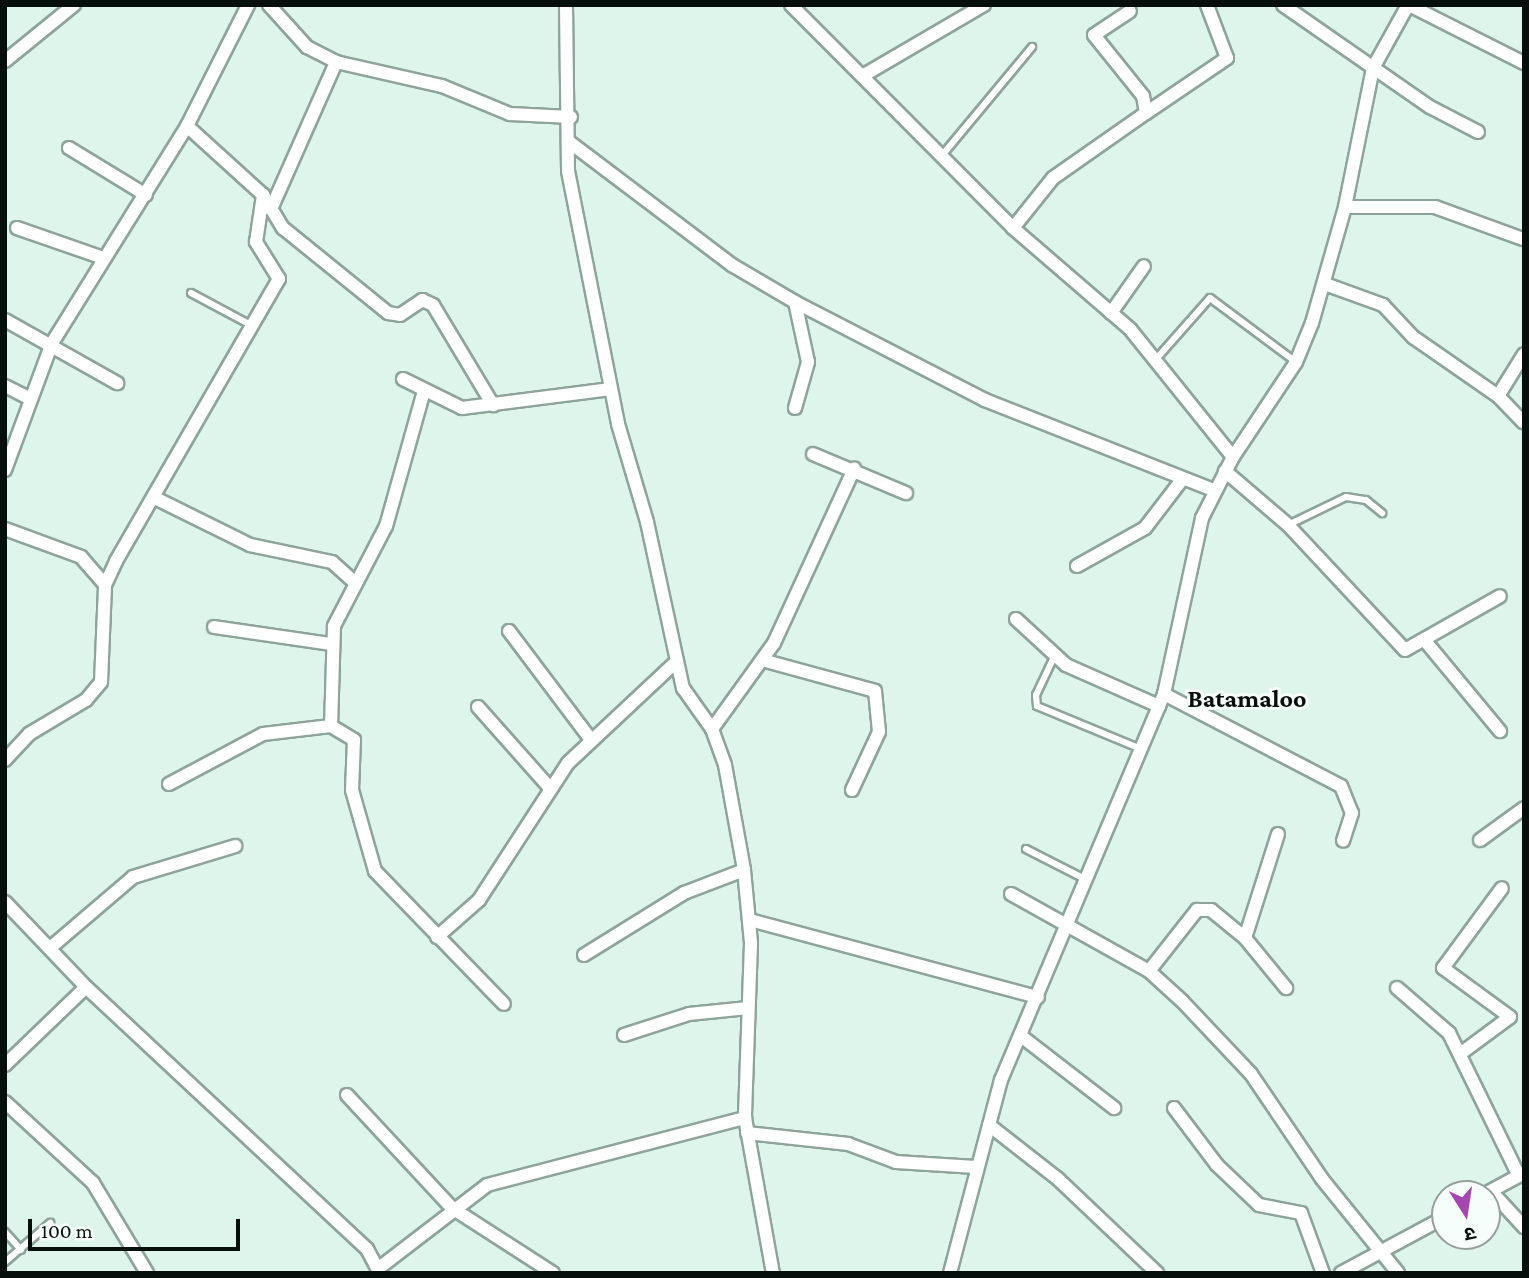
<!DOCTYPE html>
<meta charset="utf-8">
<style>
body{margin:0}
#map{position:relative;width:1529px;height:1278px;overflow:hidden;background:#ddf5eb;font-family:"Crimson Pro","Noto Sans Devanagari",serif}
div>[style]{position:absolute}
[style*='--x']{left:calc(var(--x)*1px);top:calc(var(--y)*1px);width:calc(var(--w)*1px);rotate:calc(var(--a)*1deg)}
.roads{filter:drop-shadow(2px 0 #8ea49b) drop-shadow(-2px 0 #8ea49b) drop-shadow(0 2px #8ea49b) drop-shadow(0 -2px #8ea49b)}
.lane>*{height:6px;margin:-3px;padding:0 3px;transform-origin:3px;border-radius:3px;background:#fff}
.street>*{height:12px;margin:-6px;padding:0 6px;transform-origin:6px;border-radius:6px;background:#fff}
span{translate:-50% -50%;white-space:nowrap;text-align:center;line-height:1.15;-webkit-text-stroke:6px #f5fefa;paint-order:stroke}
.district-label{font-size:26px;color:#070f0c;font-weight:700}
.frame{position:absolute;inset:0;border:7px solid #070f0c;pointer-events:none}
.north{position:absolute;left:1431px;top:1180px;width:70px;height:70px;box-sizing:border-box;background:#f5fefa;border:2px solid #969e9b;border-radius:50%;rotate:168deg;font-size:19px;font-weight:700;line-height:28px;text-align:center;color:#070f0c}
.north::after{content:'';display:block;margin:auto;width:24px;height:32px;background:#a547b0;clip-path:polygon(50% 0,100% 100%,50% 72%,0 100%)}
.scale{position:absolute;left:28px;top:1219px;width:212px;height:32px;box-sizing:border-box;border:4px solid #070f0c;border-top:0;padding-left:9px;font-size:21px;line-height:24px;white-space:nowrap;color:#070f0c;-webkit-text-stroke:5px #f5fefa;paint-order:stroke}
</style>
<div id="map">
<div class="roads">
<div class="lane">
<div style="--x:944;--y:153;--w:138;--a:-50.3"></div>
<div style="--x:191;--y:293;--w:68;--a:28.1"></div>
<div style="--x:1157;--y:358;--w:80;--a:-48.5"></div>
<div style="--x:1210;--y:298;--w:107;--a:36.7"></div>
<div style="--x:1288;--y:525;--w:64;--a:-25.8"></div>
<div style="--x:1346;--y:497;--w:20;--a:9"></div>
<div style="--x:1366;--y:500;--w:21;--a:39"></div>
<div style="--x:1054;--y:657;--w:42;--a:115.3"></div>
<div style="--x:1036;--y:695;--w:11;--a:85"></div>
<div style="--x:1037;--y:706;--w:110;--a:22.4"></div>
<div style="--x:1026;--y:849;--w:66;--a:27"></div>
<div style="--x:5;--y:1232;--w:24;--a:48"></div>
<div style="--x:5;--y:1262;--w:60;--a:-40.9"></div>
</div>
<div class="street">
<div style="--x:269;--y:5;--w:57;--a:47.9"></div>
<div style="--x:307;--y:47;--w:33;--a:27"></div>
<div style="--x:336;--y:62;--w:109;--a:12.8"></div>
<div style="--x:442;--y:86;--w:74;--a:22.4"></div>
<div style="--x:510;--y:114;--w:61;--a:2.8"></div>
<div style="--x:566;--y:5;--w:166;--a:89.3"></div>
<div style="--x:568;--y:171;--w:258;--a:78.8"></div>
<div style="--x:618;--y:424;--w:102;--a:73.5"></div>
<div style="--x:647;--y:522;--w:170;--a:77.8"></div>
<div style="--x:683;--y:688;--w:50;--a:54.7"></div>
<div style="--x:712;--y:729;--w:38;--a:70"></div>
<div style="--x:725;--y:765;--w:107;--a:79.7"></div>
<div style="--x:744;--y:870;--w:73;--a:84.5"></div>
<div style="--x:751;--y:943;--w:175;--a:92"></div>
<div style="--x:745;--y:1118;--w:158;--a:79.8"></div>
<div style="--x:791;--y:5;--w:315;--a:45.1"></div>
<div style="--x:1013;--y:228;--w:155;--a:40.8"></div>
<div style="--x:1130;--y:329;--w:164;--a:51.2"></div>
<div style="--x:1283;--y:5;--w:179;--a:34.8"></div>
<div style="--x:1430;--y:107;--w:54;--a:27.5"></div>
<div style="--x:1409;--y:5;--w:129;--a:26.8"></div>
<div style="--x:5;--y:61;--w:89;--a:-39.1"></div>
<div style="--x:864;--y:75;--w:139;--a:-30.3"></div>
<div style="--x:1146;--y:113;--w:98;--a:-34.2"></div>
<div style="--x:1227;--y:58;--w:57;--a:-110.7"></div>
<div style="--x:187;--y:126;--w:103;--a:42.2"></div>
<div style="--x:263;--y:195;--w:39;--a:59"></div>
<div style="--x:283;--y:228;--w:135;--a:39"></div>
<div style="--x:388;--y:313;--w:12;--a:9"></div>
<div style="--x:400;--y:315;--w:27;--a:-34"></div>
<div style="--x:422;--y:300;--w:12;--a:24"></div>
<div style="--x:433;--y:305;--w:117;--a:59"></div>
<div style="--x:568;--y:141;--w:206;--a:37.1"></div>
<div style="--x:732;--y:265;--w:73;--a:30.4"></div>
<div style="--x:795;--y:302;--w:214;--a:27.3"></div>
<div style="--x:985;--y:400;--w:246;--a:21.5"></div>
<div style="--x:69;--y:148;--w:90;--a:31.4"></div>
<div style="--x:1345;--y:207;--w:90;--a:0"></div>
<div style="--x:1435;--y:207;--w:94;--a:20"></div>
<div style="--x:271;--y:209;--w:161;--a:-66.1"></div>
<div style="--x:17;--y:228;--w:91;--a:19.2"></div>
<div style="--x:1013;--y:228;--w:64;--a:-51.3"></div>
<div style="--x:1053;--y:178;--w:113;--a:-35"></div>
<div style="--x:1146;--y:113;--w:17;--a:-100"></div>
<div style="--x:1143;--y:96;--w:78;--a:-128.8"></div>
<div style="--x:1094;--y:35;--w:43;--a:-33.7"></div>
<div style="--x:1325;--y:284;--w:62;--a:19.9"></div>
<div style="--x:1383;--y:305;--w:44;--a:46.8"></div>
<div style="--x:1413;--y:337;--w:103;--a:34.8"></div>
<div style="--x:1498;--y:396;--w:37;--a:46"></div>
<div style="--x:1111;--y:313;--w:57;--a:-54.9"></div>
<div style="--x:5;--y:320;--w:129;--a:29.4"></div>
<div style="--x:403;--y:379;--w:66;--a:26.2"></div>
<div style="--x:462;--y:408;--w:150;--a:-7.3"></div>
<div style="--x:5;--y:386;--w:28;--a:27"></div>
<div style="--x:424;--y:391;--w:140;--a:105.7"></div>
<div style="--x:386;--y:526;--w:113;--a:117.5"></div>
<div style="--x:334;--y:626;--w:100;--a:91.7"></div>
<div style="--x:331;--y:726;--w:27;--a:31"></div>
<div style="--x:354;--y:740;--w:50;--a:92.3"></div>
<div style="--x:352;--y:790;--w:84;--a:74.1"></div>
<div style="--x:375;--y:871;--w:185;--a:45.9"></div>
<div style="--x:1498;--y:396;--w:49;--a:-58.2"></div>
<div style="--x:795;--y:408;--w:48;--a:-74.2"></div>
<div style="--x:808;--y:362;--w:61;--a:-102.2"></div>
<div style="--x:813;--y:454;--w:101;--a:22.8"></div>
<div style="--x:5;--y:470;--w:135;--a:-69.7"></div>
<div style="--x:52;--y:343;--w:256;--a:-58.1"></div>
<div style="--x:187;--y:126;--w:136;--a:-63.2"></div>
<div style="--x:1225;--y:471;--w:83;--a:40.6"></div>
<div style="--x:1288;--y:525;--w:171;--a:46.9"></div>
<div style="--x:1405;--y:650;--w:109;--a:-29.6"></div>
<div style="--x:153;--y:497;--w:108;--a:26.3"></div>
<div style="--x:250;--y:545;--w:84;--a:11.7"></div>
<div style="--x:332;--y:562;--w:30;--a:42"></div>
<div style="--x:5;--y:529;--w:81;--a:20.2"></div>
<div style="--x:81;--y:557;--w:37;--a:49"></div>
<div style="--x:1077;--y:566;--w:78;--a:-29.2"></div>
<div style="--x:1145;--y:528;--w:59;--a:-52.5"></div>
<div style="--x:1016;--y:619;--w:68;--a:42.6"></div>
<div style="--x:1066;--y:665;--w:102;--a:23.8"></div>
<div style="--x:214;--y:627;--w:118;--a:8.3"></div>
<div style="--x:509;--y:631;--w:136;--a:53"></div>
<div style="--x:1426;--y:642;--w:116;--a:50.3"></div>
<div style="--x:762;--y:660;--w:117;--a:15.3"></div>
<div style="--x:875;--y:691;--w:41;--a:84.4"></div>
<div style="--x:879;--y:732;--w:64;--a:115"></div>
<div style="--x:1164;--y:694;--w:199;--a:27.5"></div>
<div style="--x:1341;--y:786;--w:29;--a:68"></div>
<div style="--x:1352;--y:813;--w:29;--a:108"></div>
<div style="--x:478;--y:707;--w:107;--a:48.4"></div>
<div style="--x:712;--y:729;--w:106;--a:-54.2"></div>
<div style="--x:774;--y:643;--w:192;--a:-65.3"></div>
<div style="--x:5;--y:760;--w:35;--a:-47"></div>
<div style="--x:29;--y:734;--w:66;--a:-30.8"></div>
<div style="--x:86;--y:700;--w:23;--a:-50"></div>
<div style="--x:101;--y:682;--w:97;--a:-87.6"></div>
<div style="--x:105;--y:585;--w:26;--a:-65"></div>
<div style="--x:116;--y:561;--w:326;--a:-60"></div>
<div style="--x:279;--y:279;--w:44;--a:-121.9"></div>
<div style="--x:256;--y:242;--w:48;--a:-81.5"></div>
<div style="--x:169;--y:784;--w:106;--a:-28"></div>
<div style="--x:263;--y:734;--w:68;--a:-6.7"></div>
<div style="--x:1480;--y:840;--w:54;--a:-36"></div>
<div style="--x:1011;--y:894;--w:158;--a:29.2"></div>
<div style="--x:1149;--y:971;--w:45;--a:42.3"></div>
<div style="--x:1182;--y:1001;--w:100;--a:46.6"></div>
<div style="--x:1251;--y:1074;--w:127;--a:55.9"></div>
<div style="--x:1322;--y:1179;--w:121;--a:51"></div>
<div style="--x:5;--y:902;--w:117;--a:46.4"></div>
<div style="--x:86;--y:987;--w:384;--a:43"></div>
<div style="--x:367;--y:1249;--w:27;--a:62"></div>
<div style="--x:750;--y:920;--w:298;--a:15"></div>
<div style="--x:437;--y:937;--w:56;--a:-41.4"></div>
<div style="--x:479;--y:900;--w:163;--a:-57"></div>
<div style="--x:568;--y:763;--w:148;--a:-43.1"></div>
<div style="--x:1245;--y:938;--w:109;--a:-72.4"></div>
<div style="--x:50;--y:948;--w:109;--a:-40.5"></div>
<div style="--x:133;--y:877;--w:107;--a:-16.9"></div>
<div style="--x:584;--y:955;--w:118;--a:-31.8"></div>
<div style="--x:684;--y:893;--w:64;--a:-21"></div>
<div style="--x:1149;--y:971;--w:78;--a:-51.8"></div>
<div style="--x:1197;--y:910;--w:14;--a:0"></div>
<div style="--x:1211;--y:910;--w:44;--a:39.5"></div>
<div style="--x:1245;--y:938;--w:65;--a:50.6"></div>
<div style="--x:1397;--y:988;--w:69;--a:40.9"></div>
<div style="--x:1449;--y:1033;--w:159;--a:63.9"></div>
<div style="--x:624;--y:1035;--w:68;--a:-17.9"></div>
<div style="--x:689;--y:1014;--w:59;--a:-5.8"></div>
<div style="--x:1021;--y:1036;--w:118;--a:37.7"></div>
<div style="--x:1460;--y:1054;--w:62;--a:-36.5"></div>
<div style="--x:1510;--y:1017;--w:83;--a:-143.8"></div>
<div style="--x:1443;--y:968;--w:99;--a:-53.6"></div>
<div style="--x:5;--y:1065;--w:112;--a:-43.9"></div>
<div style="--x:347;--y:1095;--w:154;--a:47.1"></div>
<div style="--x:452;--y:1208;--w:120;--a:32.8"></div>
<div style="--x:5;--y:1102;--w:120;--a:42.6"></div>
<div style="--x:93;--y:1183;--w:105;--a:59"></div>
<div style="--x:1174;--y:1108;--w:71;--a:53"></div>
<div style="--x:1217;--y:1165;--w:58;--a:43.6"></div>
<div style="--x:1259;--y:1205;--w:43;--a:10.8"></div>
<div style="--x:1301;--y:1213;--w:64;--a:69.9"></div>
<div style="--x:989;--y:1125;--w:88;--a:38"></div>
<div style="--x:1058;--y:1179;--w:137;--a:43.5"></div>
<div style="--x:747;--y:1133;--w:102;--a:6.2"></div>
<div style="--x:848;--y:1144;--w:51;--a:20.6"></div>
<div style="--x:896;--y:1162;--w:80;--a:3.6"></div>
<div style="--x:1491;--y:1191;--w:49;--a:47.5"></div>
<div style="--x:1485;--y:1194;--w:44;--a:-28.3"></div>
<div style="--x:379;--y:1268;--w:136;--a:-37.5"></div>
<div style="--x:487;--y:1185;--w:267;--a:-14.6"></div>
<div style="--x:950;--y:1273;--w:200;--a:-75.2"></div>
<div style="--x:1001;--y:1080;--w:419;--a:-67.1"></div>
<div style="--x:1164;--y:694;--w:180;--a:-77.8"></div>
<div style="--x:1202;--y:518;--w:68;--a:-63.1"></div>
<div style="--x:1233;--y:457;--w:114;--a:-56.4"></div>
<div style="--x:1296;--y:362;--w:42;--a:-67.7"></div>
<div style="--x:1312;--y:323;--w:121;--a:-74.1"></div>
<div style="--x:1345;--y:207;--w:142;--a:-78.6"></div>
<div style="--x:1373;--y:68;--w:72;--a:-60.9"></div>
<div style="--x:1341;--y:1273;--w:118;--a:-28.3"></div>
</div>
</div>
<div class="district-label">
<span style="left:1247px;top:699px">Batamaloo</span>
</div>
<div class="frame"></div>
<div class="north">उ</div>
<div class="scale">100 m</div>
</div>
